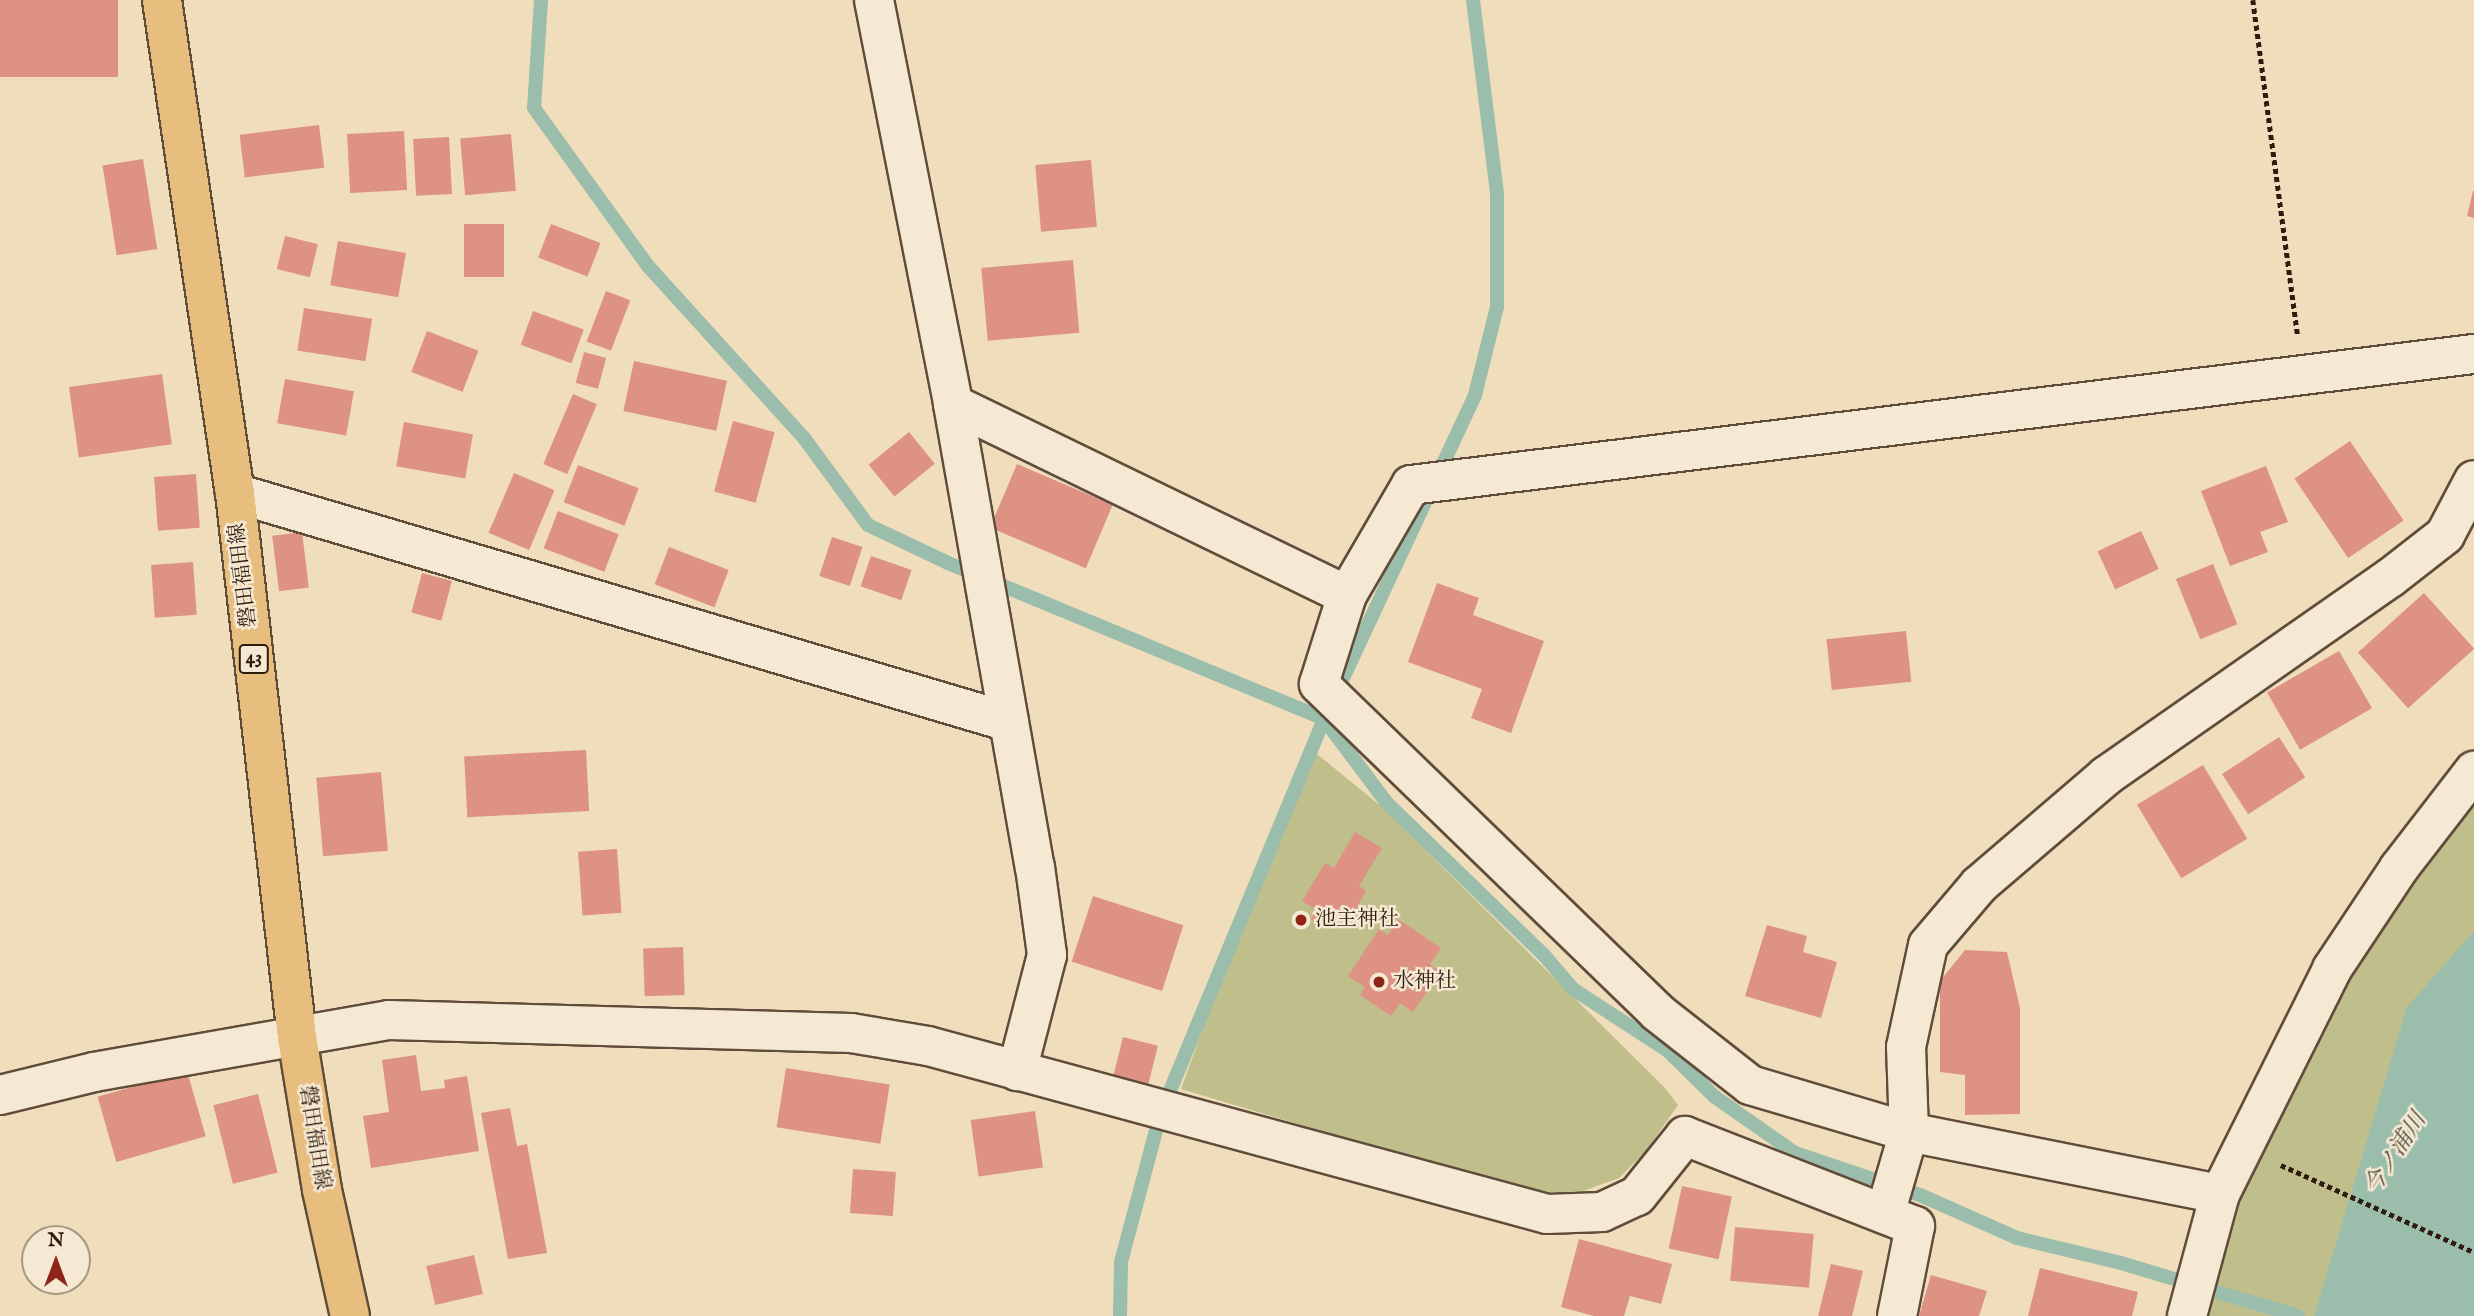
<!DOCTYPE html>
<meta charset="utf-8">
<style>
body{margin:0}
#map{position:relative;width:2474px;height:1316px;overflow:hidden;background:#f0ddbc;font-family:"IM FELL English","Noto Serif JP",serif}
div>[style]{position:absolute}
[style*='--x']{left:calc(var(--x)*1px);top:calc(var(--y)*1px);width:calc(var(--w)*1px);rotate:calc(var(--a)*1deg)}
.green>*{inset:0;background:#c0bf8c}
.water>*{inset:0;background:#9bbdab}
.stream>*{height:14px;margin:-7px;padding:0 7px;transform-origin:7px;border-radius:7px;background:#9bbdab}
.building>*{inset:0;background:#dd9283;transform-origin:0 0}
.path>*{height:4.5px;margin-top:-2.25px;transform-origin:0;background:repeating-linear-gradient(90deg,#301c0e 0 5px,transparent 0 8.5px)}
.roads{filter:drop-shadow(2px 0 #604c3a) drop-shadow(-2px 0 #604c3a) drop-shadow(0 2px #604c3a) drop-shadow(0 -2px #604c3a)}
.minor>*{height:38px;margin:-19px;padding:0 19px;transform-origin:19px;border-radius:19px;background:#f5e9d3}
.major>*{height:38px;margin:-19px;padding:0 19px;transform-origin:19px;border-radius:19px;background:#e8be7e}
.dots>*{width:19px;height:19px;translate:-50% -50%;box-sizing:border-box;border:4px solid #f5e9d3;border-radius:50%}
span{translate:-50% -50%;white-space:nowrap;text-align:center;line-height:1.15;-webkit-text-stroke:5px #f5e9d3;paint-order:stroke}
.shield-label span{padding:2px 5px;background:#f5e9d3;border:2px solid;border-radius:5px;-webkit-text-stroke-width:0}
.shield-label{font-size:19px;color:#301c0e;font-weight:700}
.street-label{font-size:21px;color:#301c0e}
.poi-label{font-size:21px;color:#301c0e}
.left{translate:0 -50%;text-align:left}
.water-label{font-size:23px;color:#504c3d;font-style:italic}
.north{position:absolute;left:21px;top:1225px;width:70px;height:70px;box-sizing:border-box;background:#f5e9d3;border:2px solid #a69784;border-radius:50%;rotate:0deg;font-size:19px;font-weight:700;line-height:28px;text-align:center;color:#301c0e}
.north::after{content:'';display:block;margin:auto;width:24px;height:32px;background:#8f2418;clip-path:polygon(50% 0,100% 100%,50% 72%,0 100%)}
</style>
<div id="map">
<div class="green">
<div style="clip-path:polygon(1306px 745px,1382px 807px,1665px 1088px,1678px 1105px,1645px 1152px,1619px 1178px,1575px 1194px,1515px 1189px,1181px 1089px)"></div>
<div style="clip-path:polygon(2474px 779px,2474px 1316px,2201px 1316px,2242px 1147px)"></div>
</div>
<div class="water">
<div style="clip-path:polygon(2474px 931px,2474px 1316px,2314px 1316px,2407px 1007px)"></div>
</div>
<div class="stream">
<div style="--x:541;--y:0;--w:108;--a:93.7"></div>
<div style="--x:534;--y:108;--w:195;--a:54.2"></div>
<div style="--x:648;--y:266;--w:232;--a:47.8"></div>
<div style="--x:804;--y:438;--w:108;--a:53.7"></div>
<div style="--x:868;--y:525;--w:89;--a:25.4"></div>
<div style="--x:948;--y:563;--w:407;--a:22.5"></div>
<div style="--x:1324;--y:719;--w:104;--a:53.2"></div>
<div style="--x:1386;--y:802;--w:220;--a:44.1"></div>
<div style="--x:1544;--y:955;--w:45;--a:49.5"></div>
<div style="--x:1573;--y:989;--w:113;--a:33.1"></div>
<div style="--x:1668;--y:1051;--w:66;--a:44.4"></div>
<div style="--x:1715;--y:1097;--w:98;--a:35"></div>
<div style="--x:1795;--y:1153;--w:132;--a:18.6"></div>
<div style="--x:1920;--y:1195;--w:106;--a:23.9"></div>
<div style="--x:2017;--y:1238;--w:107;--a:13.5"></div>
<div style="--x:2121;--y:1263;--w:185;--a:16.7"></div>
<div style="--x:1120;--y:1316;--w:54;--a:-88.9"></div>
<div style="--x:1121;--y:1262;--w:152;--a:-75.1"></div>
<div style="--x:1160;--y:1115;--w:429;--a:-67.5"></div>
<div style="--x:1324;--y:719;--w:357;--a:-65"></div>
<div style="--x:1475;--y:395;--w:91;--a:-76"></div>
<div style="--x:1497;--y:307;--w:114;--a:-90"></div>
<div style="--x:1497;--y:193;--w:194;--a:-97.1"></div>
</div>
<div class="building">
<div style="left:0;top:0;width:118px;height:77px"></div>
<div style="left:319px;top:125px;width:43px;height:80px;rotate:83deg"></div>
<div style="left:404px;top:131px;width:59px;height:57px;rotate:87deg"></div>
<div style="left:511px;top:134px;width:57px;height:51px;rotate:85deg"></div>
<div style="left:449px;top:137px;width:57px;height:36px;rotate:87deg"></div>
<div style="left:143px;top:159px;width:91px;height:41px;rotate:81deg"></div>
<div style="left:1091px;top:160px;width:67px;height:56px;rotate:85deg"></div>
<div style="clip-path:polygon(2473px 191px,2474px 191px,2474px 218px,2467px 216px)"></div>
<div style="left:464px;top:224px;width:40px;height:53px"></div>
<div style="left:551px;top:224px;width:53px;height:36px;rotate:21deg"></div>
<div style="left:285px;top:236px;width:34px;height:34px;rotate:14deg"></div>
<div style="left:338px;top:241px;width:69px;height:45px;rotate:10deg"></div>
<div style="left:1073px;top:260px;width:73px;height:92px;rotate:85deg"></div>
<div style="left:606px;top:291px;width:26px;height:54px;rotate:21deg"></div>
<div style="left:304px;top:308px;width:69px;height:43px;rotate:9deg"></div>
<div style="left:533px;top:311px;width:54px;height:36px;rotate:20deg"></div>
<div style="left:427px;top:331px;width:55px;height:44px;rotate:21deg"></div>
<div style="left:584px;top:352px;width:23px;height:32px;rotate:15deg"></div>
<div style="left:634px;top:361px;width:95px;height:51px;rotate:12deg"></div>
<div style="left:162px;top:374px;width:71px;height:94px;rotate:82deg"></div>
<div style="left:285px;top:379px;width:70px;height:45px;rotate:10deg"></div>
<div style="left:573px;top:394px;width:26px;height:76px;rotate:23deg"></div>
<div style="left:733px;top:421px;width:43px;height:73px;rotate:15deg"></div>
<div style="left:404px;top:422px;width:70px;height:45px;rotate:10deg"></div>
<div style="left:909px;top:432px;width:41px;height:52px;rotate:51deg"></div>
<div style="left:2350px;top:441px;width:96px;height:67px;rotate:56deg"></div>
<div style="left:1017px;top:464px;width:104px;height:69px;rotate:23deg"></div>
<div style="left:578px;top:465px;width:65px;height:40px;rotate:21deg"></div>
<div style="clip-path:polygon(2266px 466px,2288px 522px,2260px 532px,2268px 552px,2230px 566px,2201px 491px)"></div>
<div style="left:514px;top:473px;width:44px;height:65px;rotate:23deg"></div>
<div style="left:196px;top:474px;width:54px;height:42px;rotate:86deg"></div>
<div style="left:558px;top:511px;width:65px;height:40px;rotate:21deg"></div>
<div style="left:2141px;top:531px;width:42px;height:48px;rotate:65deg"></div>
<div style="left:302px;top:532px;width:56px;height:30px;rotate:83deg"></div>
<div style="left:832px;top:537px;width:32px;height:41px;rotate:18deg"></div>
<div style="left:669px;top:547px;width:64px;height:40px;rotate:21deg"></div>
<div style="left:871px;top:556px;width:43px;height:32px;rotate:19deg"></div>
<div style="left:193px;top:562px;width:53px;height:42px;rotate:86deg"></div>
<div style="left:2213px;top:564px;width:65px;height:40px;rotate:68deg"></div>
<div style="left:422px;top:573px;width:31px;height:41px;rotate:15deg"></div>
<div style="clip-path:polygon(1437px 583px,1479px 598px,1473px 615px,1544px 641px,1511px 733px,1471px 718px,1482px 689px,1408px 662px)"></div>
<div style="left:2424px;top:593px;width:75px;height:89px;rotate:48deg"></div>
<div style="left:1906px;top:631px;width:51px;height:80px;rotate:84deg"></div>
<div style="left:2339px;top:651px;width:66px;height:83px;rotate:60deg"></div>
<div style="left:2279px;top:737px;width:48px;height:68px;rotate:57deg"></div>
<div style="left:586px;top:750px;width:61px;height:122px;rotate:87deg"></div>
<div style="left:2203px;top:765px;width:86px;height:77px;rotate:59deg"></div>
<div style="left:381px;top:772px;width:79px;height:65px;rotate:85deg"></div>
<div style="clip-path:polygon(1355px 832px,1382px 848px,1359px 886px,1366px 891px,1349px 921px,1339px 915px,1330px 930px,1311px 919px,1316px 910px,1302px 901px,1325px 863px,1334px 868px)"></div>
<div style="left:617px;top:849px;width:64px;height:39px;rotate:86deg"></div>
<div style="left:1093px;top:896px;width:95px;height:69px;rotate:18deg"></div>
<div style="clip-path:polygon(1398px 919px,1441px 948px,1430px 964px,1441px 972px,1413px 1012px,1400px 1003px,1391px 1016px,1360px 995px,1365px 987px,1348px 976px,1379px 929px,1388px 935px)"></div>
<div style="clip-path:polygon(1767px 925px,1807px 936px,1803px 952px,1837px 962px,1821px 1018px,1745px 996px)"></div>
<div style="left:683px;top:947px;width:48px;height:40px;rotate:88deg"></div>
<div style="clip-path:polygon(1965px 950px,2007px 952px,2020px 1008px,2020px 1114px,1965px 1115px,1965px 1075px,1940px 1072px,1940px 981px)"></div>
<div style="left:1123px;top:1037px;width:36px;height:41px;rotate:14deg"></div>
<div style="clip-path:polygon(416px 1055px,421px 1091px,445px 1088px,444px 1080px,467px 1076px,479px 1151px,371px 1168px,363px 1116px,389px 1112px,382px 1060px)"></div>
<div style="left:786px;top:1068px;width:105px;height:60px;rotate:9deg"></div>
<div style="left:187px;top:1071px;width:68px;height:93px;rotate:74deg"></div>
<div style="left:258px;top:1094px;width:81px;height:46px;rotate:76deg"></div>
<div style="clip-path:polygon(510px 1108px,517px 1146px,527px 1144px,547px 1253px,508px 1259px,481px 1113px)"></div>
<div style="left:1035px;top:1111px;width:57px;height:65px;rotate:82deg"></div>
<div style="left:853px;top:1169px;width:43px;height:44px;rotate:4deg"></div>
<div style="left:1682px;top:1186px;width:51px;height:64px;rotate:12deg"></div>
<div style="left:1735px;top:1227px;width:79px;height:54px;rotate:5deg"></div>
<div style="clip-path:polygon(1579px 1239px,1672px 1264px,1661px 1304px,1630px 1296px,1624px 1316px,1594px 1316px,1561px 1307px)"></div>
<div style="left:474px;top:1255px;width:40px;height:49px;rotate:77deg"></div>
<div style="clip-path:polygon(1831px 1264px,1863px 1271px,1852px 1316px,1818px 1316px)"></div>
<div style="clip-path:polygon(2040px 1268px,2138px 1292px,2132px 1316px,2028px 1316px)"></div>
<div style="clip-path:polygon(1931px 1275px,1987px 1291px,1979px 1316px,1919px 1316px)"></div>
</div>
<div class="path">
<div style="--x:2253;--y:0;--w:339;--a:82.4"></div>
<div style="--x:2281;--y:1165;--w:212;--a:24.3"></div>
</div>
<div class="roads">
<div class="minor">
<div style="--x:874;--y:0;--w:412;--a:78.9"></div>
<div style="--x:953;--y:404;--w:470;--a:80"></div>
<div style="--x:1035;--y:867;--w:89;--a:82.2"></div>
<div style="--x:1047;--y:955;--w:120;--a:104.5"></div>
<div style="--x:953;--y:404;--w:438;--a:25.9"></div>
<div style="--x:1347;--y:595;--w:127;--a:-59.8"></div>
<div style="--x:1411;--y:485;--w:1071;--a:-7.03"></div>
<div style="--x:235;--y:493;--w:807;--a:16.48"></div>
<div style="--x:1347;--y:595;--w:93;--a:107.5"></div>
<div style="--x:1319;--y:684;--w:471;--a:44.1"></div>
<div style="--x:1657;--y:1012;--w:118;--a:38.1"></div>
<div style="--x:1750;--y:1085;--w:166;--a:16.5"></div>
<div style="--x:1909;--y:1132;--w:85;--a:-92"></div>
<div style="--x:1906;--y:1047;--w:104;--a:-77.8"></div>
<div style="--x:1928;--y:945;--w:79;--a:-49.6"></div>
<div style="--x:1979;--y:885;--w:167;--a:-40.6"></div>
<div style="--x:2106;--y:776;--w:346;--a:-34.9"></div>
<div style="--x:2390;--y:578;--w:70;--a:-38"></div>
<div style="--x:2445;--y:535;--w:62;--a:-62.2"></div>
<div style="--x:0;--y:1095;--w:97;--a:-13.7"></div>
<div style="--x:94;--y:1072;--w:300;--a:-10"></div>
<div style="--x:389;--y:1020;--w:462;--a:1.6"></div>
<div style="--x:851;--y:1033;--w:78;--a:9.6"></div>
<div style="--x:928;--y:1046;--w:641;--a:15.18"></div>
<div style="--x:1547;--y:1214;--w:55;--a:-2.1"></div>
<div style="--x:1602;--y:1212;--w:38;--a:-25"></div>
<div style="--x:1637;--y:1196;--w:77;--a:-51.3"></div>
<div style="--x:1685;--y:1136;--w:247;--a:21.4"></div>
<div style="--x:1915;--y:1226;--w:92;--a:101.3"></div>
<div style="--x:1885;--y:1214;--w:85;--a:-73.7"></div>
<div style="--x:1909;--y:1132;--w:317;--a:11.3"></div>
<div style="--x:2187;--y:1316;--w:126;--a:-74.9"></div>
<div style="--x:2220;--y:1194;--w:251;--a:-63.5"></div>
<div style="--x:2332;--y:969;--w:121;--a:-56.4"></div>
<div style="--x:2399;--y:868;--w:123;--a:-52.3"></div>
</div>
<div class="major">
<div style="--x:162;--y:0;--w:498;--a:81.6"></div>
<div style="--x:235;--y:493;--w:548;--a:83.5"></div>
<div style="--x:297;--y:1037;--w:155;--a:80.7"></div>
<div style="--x:322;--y:1190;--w:129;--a:77.5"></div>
</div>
</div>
<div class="dots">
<div style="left:1301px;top:920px;background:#8f2418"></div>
<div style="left:1379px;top:982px;background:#8f2418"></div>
</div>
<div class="shield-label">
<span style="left:254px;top:659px">43</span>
</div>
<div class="street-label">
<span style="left:244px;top:575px;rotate:-97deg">磐田福田線</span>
<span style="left:314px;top:1138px;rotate:81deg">磐田福田線</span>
</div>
<div class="poi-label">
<span class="left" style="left:1315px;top:920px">池主神社</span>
<span class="left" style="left:1393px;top:982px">水神社</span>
</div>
<div class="water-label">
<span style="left:2396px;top:1154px;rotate:-57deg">今ノ浦川</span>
</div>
<div class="north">N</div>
</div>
